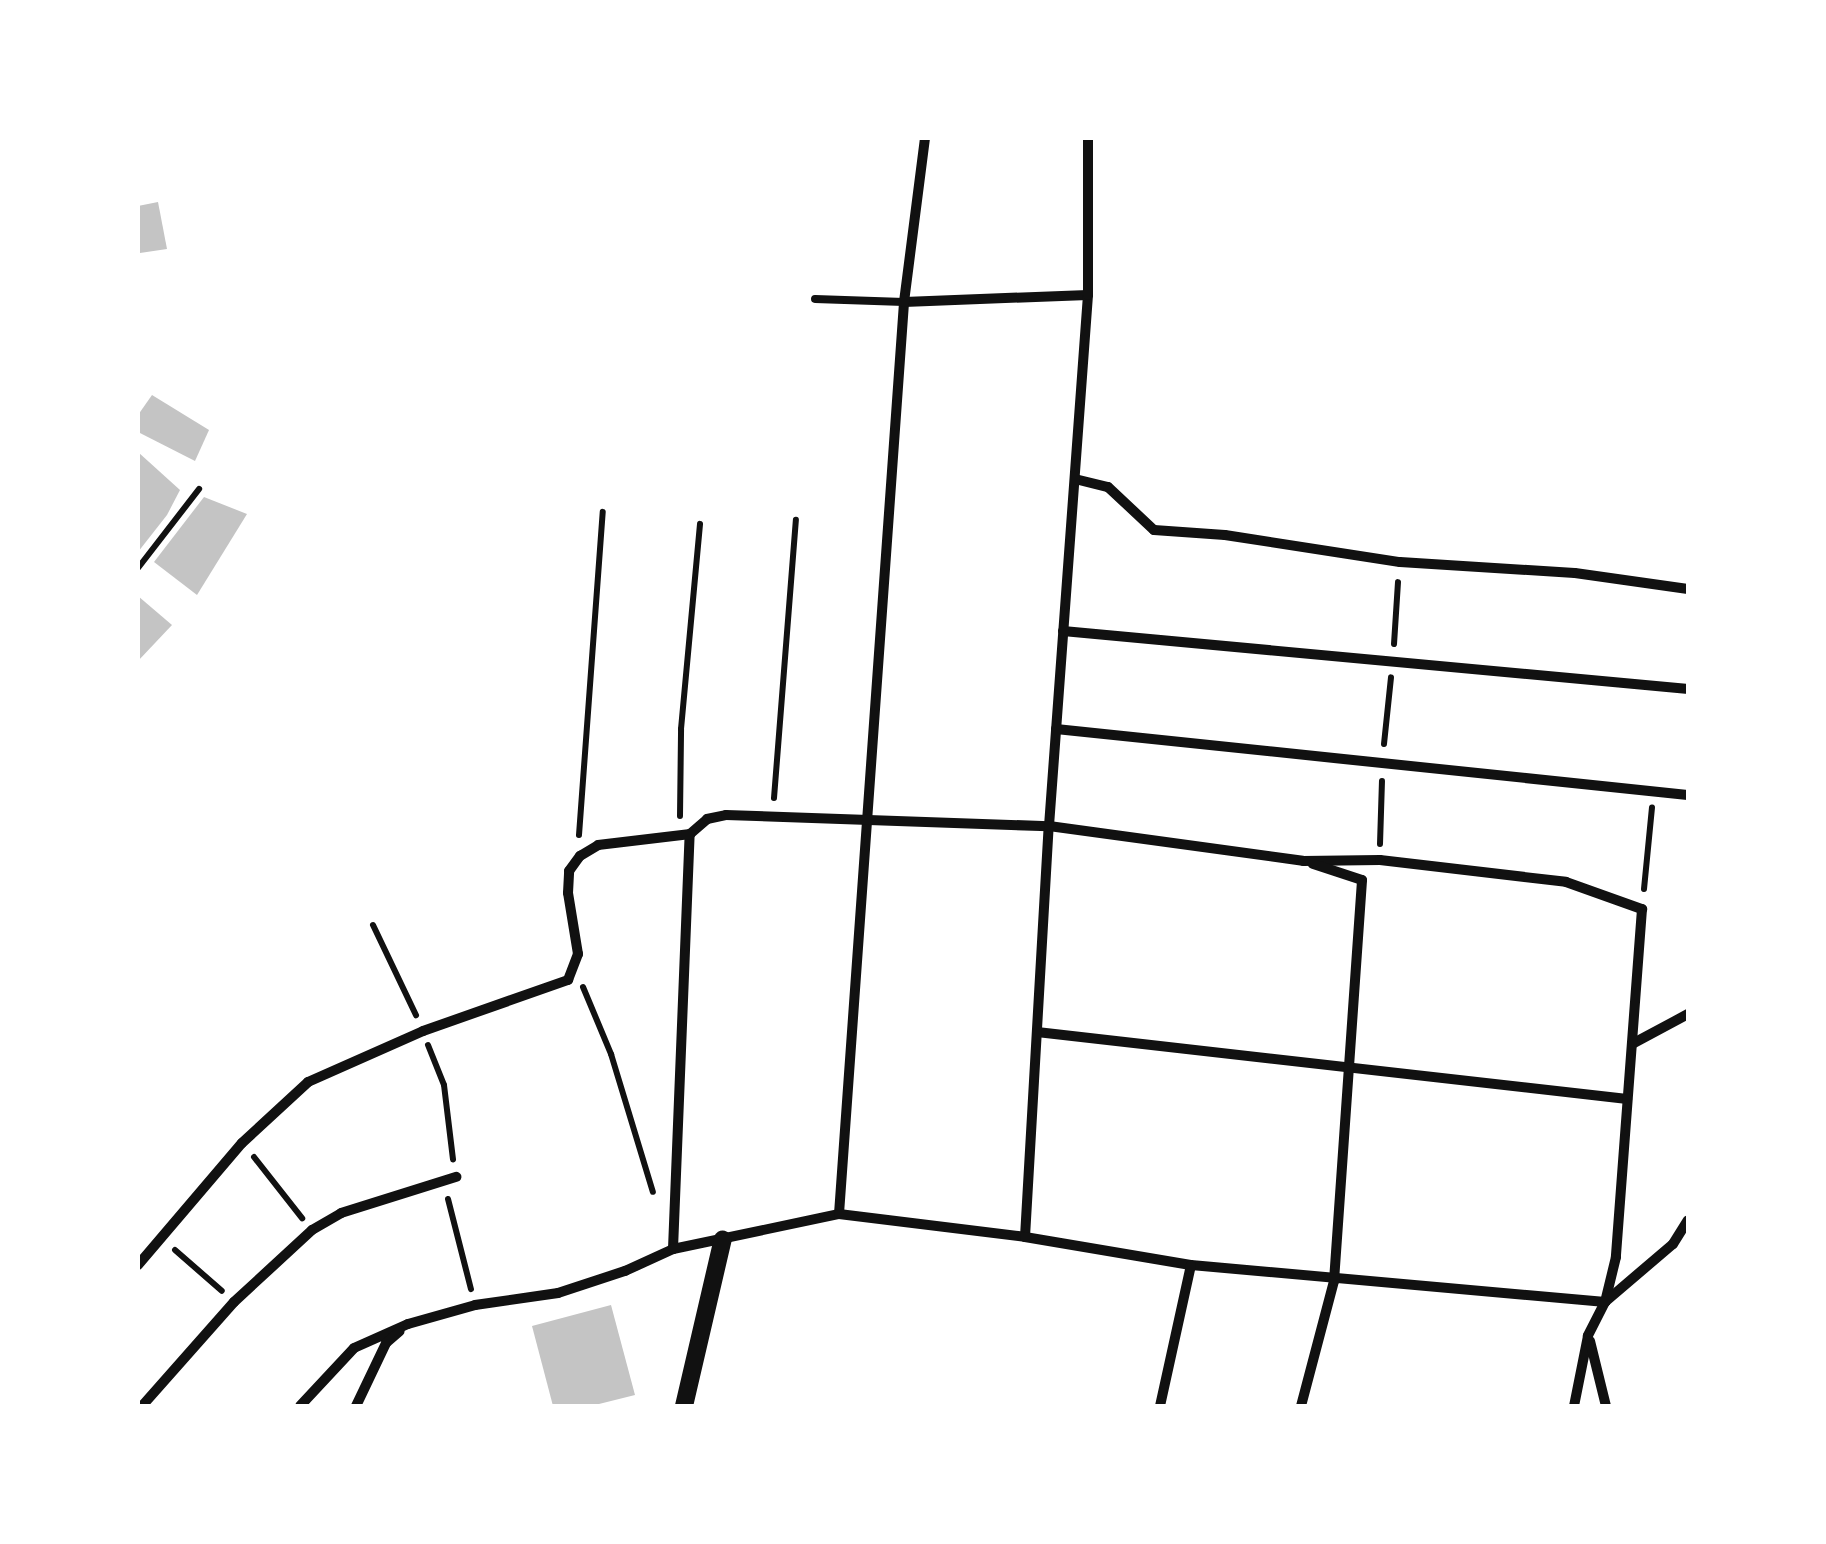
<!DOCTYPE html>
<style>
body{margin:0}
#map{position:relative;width:1826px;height:1544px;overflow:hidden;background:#fff;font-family:"PT Sans Narrow",sans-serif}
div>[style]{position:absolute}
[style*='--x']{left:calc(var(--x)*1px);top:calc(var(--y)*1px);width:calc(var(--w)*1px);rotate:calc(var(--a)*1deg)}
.building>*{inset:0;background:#c4c4c4}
.path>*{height:6px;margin:-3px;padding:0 3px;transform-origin:3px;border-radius:3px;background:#111}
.service>*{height:8px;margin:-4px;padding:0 4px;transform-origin:4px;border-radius:4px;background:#111}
.minor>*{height:10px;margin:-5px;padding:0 5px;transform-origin:5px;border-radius:5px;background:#111}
.tertiary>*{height:18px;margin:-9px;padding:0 9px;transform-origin:9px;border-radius:9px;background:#111}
span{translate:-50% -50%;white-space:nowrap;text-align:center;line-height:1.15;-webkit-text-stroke:10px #fff;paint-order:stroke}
.frame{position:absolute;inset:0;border:140px solid #fff;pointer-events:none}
</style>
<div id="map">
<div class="building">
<div style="clip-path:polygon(158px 202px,167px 249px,140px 253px,138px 206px)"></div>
<div style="clip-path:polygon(152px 395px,209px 430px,195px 461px,138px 432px,138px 415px)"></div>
<div style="clip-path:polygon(138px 452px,180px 490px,167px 515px,138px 552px)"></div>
<div style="clip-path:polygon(204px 497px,247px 514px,197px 595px,154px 562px)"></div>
<div style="clip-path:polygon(138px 596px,172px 625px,138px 661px)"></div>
<div style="clip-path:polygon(611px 1305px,635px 1395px,591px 1406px,553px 1406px,532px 1326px)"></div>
</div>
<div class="path">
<div style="--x:138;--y:568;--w:100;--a:-52.3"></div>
<div style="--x:1394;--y:644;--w:62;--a:-86.3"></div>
<div style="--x:1384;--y:744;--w:67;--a:-84"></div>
<div style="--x:774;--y:798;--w:279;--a:-85.5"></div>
<div style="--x:680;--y:816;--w:87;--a:-89.3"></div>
<div style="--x:681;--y:729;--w:206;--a:-84.7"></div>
<div style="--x:579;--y:835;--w:324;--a:-85.8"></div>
<div style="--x:1380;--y:844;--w:63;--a:-88.2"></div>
<div style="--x:1644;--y:889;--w:82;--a:-84.4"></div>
<div style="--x:373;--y:925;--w:100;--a:64.5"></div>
<div style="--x:583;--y:987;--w:73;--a:67.3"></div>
<div style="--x:611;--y:1054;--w:144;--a:73.1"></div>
<div style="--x:428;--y:1045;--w:43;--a:68.2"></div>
<div style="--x:444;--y:1085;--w:75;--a:83.1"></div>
<div style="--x:254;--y:1157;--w:78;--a:51.8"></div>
<div style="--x:448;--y:1199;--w:93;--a:75.7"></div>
<div style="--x:175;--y:1250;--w:62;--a:41.1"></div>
</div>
<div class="service">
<div style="--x:815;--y:299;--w:89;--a:1.9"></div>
</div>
<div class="minor">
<div style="--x:904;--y:302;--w:184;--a:-2.2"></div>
<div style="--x:1075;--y:479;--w:34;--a:14"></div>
<div style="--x:1108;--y:487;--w:63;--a:43.1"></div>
<div style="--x:1154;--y:530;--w:71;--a:4"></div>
<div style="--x:1225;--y:535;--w:177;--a:8.8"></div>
<div style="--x:1400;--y:562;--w:175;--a:3.6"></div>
<div style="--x:1575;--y:573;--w:114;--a:8.1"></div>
<div style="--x:1063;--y:631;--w:628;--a:5.3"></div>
<div style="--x:1056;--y:729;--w:635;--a:5.96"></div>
<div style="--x:1037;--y:1032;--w:594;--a:6.48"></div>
<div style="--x:1632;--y:1044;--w:64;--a:-28.2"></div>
<div style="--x:839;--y:1214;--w:914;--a:-85.92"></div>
<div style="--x:904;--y:302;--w:165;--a:-82.7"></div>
<div style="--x:1025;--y:1237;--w:412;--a:-86.7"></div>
<div style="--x:1049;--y:826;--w:532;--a:-85.8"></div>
<div style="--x:1088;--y:295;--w:157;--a:-90"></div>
<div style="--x:673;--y:1249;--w:415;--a:-87.7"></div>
<div style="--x:690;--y:834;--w:23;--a:-41"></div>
<div style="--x:707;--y:819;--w:19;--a:-12"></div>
<div style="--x:726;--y:815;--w:323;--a:2"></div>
<div style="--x:1049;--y:826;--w:256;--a:7.8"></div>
<div style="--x:1303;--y:861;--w:77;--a:-0.7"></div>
<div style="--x:1380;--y:860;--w:187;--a:6.7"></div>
<div style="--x:1566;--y:882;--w:81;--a:19.6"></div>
<div style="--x:1642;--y:909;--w:349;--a:94.3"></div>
<div style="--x:1616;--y:1257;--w:46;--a:103.7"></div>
<div style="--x:1605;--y:1302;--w:38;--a:117"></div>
<div style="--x:1588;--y:1336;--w:71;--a:101.3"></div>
<div style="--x:138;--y:1265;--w:160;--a:-49.6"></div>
<div style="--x:242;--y:1143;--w:90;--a:-42.7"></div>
<div style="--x:308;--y:1082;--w:126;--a:-23.9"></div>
<div style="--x:423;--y:1031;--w:154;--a:-19.4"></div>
<div style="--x:568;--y:980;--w:28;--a:-69"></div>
<div style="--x:578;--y:954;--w:62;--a:-99.3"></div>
<div style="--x:568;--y:893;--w:22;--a:-87"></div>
<div style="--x:569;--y:871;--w:19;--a:-54"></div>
<div style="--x:580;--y:856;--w:21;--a:-31"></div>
<div style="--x:598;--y:845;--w:93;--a:-6.8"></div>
<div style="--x:1590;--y:1341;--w:67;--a:76.2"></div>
<div style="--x:142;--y:1406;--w:139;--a:-48.5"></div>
<div style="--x:234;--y:1302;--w:106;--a:-42.7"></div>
<div style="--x:312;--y:1230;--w:34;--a:-30"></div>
<div style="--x:341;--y:1213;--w:121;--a:-17.4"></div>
<div style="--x:300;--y:1406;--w:79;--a:-47"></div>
<div style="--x:354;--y:1348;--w:59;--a:-24"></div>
<div style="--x:408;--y:1324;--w:70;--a:-15.8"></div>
<div style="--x:475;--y:1305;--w:84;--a:-8.2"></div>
<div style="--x:558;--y:1293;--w:71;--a:-18.2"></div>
<div style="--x:625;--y:1271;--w:53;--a:-24.6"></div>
<div style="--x:673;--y:1249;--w:170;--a:-11.9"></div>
<div style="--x:839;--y:1214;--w:187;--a:7"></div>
<div style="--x:1025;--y:1237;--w:168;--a:9.6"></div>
<div style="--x:1191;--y:1265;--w:416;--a:5.1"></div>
<div style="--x:1605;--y:1302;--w:89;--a:-40.5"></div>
<div style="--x:1673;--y:1244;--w:28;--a:-58"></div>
<div style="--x:356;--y:1406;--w:70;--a:-64.5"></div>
<div style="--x:386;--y:1343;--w:18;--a:-41"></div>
<div style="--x:1160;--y:1406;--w:144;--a:-77.6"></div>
<div style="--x:1301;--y:1406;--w:129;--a:-75.2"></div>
<div style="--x:1334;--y:1281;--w:402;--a:-86"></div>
<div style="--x:1362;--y:880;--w:52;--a:-161.9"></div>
</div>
<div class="tertiary">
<div style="--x:684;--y:1406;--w:171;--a:-76.9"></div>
</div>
<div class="frame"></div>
</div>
